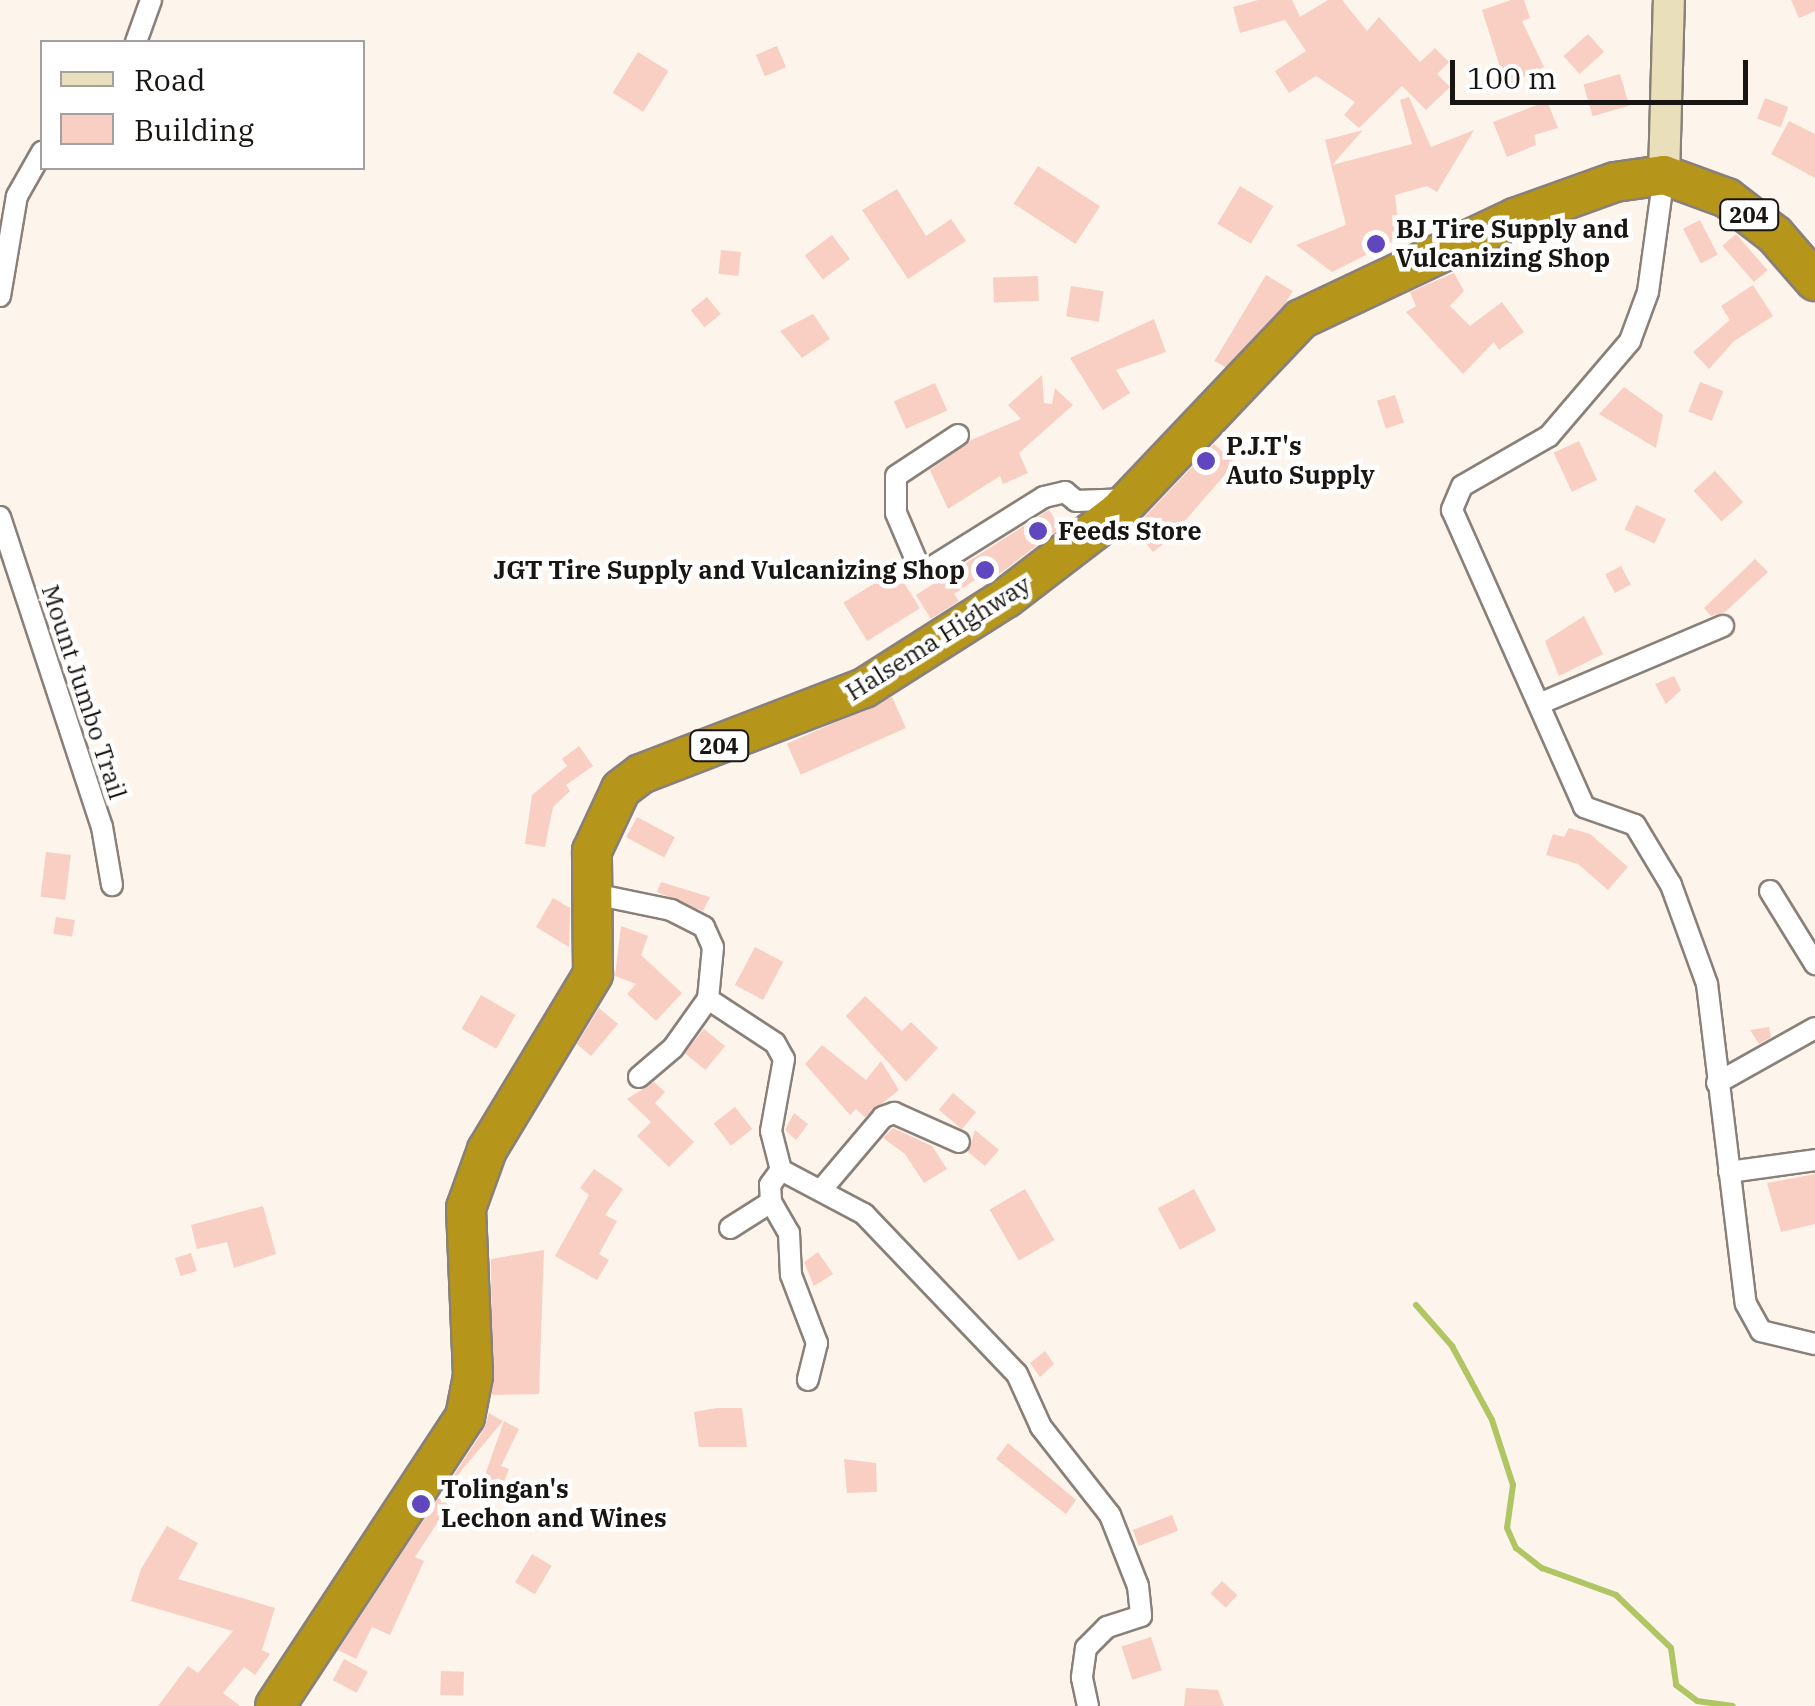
<!DOCTYPE html>
<style>
body{margin:0}
#map{position:relative;width:1815px;height:1706px;overflow:hidden;background:#fdf4eb;font-family:"IBM Plex Serif",serif}
div>[style]{position:absolute}
[style*='--x']{left:calc(var(--x)*1px);top:calc(var(--y)*1px);width:calc(var(--w)*1px);rotate:calc(var(--a)*1deg)}
.stream>*{height:6px;margin:-3px;padding:0 3px;transform-origin:3px;border-radius:3px;background:#b0c564}
.building>*{inset:0;background:#f8cfc2;transform-origin:0 0}
.roads{filter:drop-shadow(2px 0 #898179) drop-shadow(-2px 0 #898179) drop-shadow(0 2px #898179) drop-shadow(0 -2px #898179)}
.street>*{height:20px;margin:-10px;padding:0 10px;transform-origin:10px;border-radius:10px;background:#fff}
.secondary>*{height:30px;margin:-15px;padding:0 15px;transform-origin:15px;border-radius:15px;background:#e9dfba}
.highway>*{height:38px;margin:-19px;padding:0 19px;transform-origin:19px;border-radius:19px;background:#b5951a}
.dots>*{width:28px;height:28px;translate:-50% -50%;box-sizing:border-box;border:5px solid #fff;border-radius:50%}
span{translate:-50% -50%;white-space:nowrap;text-align:center;line-height:1.15;-webkit-text-stroke:9px #fff;paint-order:stroke}
.shield-label span{padding:2px 8px;background:#fff;border:2px solid;border-radius:8px;-webkit-text-stroke-width:0}
.shield-label{font-size:22px;color:#181512;font-weight:700}
.poi-label{font-size:25px;color:#181512;font-weight:700}
.left{translate:0 -50%;text-align:left}
.right{translate:-100% -50%;text-align:right}
.street-label{font-size:25px;color:#181512}
.legend{position:absolute;left:40px;top:40px;width:325px;height:130px;box-sizing:border-box;background:#fff;border:2px solid #a3a1a0;margin:0;padding:12px 18px;list-style:none;font-size:30px;color:#181512}
.legend li{display:flex;align-items:center;gap:20px;height:50px}
.legend b{width:50px;border:2px solid #a3a1a0}
.scale{position:absolute;left:1450px;top:60px;width:298px;height:45px;box-sizing:border-box;border:5px solid #181512;border-top:0;padding-left:12px;font-size:30px;line-height:35px;white-space:nowrap;color:#181512;-webkit-text-stroke:8px #fff;paint-order:stroke}
</style>
<div id="map">
<div class="stream">
<div style="--x:1416;--y:1305;--w:55;--a:48.7"></div>
<div style="--x:1452;--y:1346;--w:84;--a:61.6"></div>
<div style="--x:1492;--y:1420;--w:68;--a:72.1"></div>
<div style="--x:1513;--y:1485;--w:43;--a:97.9"></div>
<div style="--x:1507;--y:1528;--w:22;--a:66"></div>
<div style="--x:1516;--y:1548;--w:33;--a:38"></div>
<div style="--x:1542;--y:1568;--w:79;--a:20"></div>
<div style="--x:1616;--y:1595;--w:76;--a:43.9"></div>
<div style="--x:1671;--y:1648;--w:37;--a:82"></div>
<div style="--x:1676;--y:1685;--w:26;--a:37"></div>
<div style="--x:1697;--y:1701;--w:36;--a:8"></div>
</div>
<div class="building">
<div style="clip-path:polygon(1258px 0,1292px 0,1300px 17px,1328px 0,1342px 0,1367px 31px,1379px 17px,1420px 62px,1435px 48px,1449px 62px,1437px 74px,1450px 87px,1426px 110px,1402px 86px,1359px 128px,1344px 115px,1355px 102px,1316px 76px,1289px 93px,1275px 71px,1306px 51px,1285px 20px,1240px 33px,1233px 7px)"></div>
<div style="clip-path:polygon(1511px 0,1524px 0,1530px 18px,1522px 21px,1544px 67px,1506px 86px,1482px 10px)"></div>
<div style="clip-path:polygon(1791px 0,1815px 0,1815px 11px,1799px 18px)"></div>
<div style="left:1588px;top:34px;width:24px;height:33px;rotate:48deg"></div>
<div style="left:777px;top:46px;width:23px;height:23px;rotate:67deg"></div>
<div style="left:638px;top:52px;width:36px;height:48px;rotate:32deg"></div>
<div style="left:1620px;top:74px;width:33px;height:38px;rotate:74deg"></div>
<div style="clip-path:polygon(1409px 97px,1431px 147px,1474px 130px,1437px 192px,1427px 186px,1395px 195px,1400px 238px,1332px 272px,1296px 245px,1346px 225px,1325px 140px,1363px 130px,1332px 165px,1412px 144px,1400px 100px)"></div>
<div style="left:1765px;top:98px;width:25px;height:22px;rotate:21deg"></div>
<div style="clip-path:polygon(1547px 101px,1558px 128px,1534px 135px,1536px 145px,1507px 157px,1493px 122px)"></div>
<div style="clip-path:polygon(1789px 121px,1815px 134px,1815px 178px,1771px 154px)"></div>
<div style="left:1038px;top:166px;width:74px;height:45px;rotate:33deg"></div>
<div style="left:1240px;top:186px;width:39px;height:44px;rotate:31deg"></div>
<div style="clip-path:polygon(897px 189px,926px 236px,951px 219px,966px 241px,908px 279px,862px 210px)"></div>
<div style="left:1700px;top:220px;width:39px;height:19px;rotate:63deg"></div>
<div style="left:1736px;top:234px;width:48px;height:18px;rotate:49deg"></div>
<div style="left:832px;top:235px;width:30px;height:34px;rotate:53deg"></div>
<div style="left:721px;top:250px;width:20px;height:24px;rotate:6deg"></div>
<div style="clip-path:polygon(1454px 273px,1464px 291px,1450px 306px,1470px 326px,1502px 302px,1524px 332px,1499px 350px,1494px 342px,1463px 374px,1406px 312px,1416px 306px,1410px 292px)"></div>
<div style="left:1266px;top:275px;width:31px;height:100px;rotate:31deg"></div>
<div style="left:1038px;top:276px;width:25px;height:45px;rotate:88deg"></div>
<div style="clip-path:polygon(1753px 285px,1773px 316px,1734px 341px,1709px 369px,1693px 352px,1730px 320px,1721px 306px)"></div>
<div style="left:1071px;top:286px;width:33px;height:31px;rotate:9deg"></div>
<div style="left:707px;top:297px;width:22px;height:21px;rotate:51deg"></div>
<div style="clip-path:polygon(813px 314px,830px 339px,802px 358px,780px 331px)"></div>
<div style="clip-path:polygon(1154px 319px,1166px 352px,1116px 370px,1130px 393px,1103px 410px,1070px 358px)"></div>
<div style="clip-path:polygon(1042px 375px,1044px 403px,1052px 404px,1055px 388px,1073px 405px,1019px 453px,1028px 473px,1003px 484px,1000px 476px,948px 509px,930px 470px,971px 440px,1021px 419px,1008px 405px)"></div>
<div style="left:1700px;top:382px;width:25px;height:32px;rotate:21deg"></div>
<div style="left:935px;top:383px;width:30px;height:45px;rotate:66deg"></div>
<div style="clip-path:polygon(1624px 387px,1663px 415px,1656px 448px,1599px 414px)"></div>
<div style="left:1395px;top:395px;width:29px;height:19px;rotate:72deg"></div>
<div style="left:1579px;top:441px;width:43px;height:28px;rotate:65deg"></div>
<div style="clip-path:polygon(1214px 444px,1235px 463px,1184px 522px,1187px 526px,1153px 552px,1134px 528px)"></div>
<div style="left:1715px;top:471px;width:42px;height:29px;rotate:48deg"></div>
<div style="left:1636px;top:505px;width:33px;height:27px;rotate:25deg"></div>
<div style="clip-path:polygon(1049px 510px,1060px 528px,986px 584px,981px 576px,954px 594px,959px 601px,931px 619px,916px 595px)"></div>
<div style="clip-path:polygon(1755px 559px,1768px 572px,1725px 612px,1711px 616px,1704px 608px)"></div>
<div style="left:1621px;top:566px;width:21px;height:18px;rotate:62deg"></div>
<div style="left:896px;top:570px;width:45px;height:62px;rotate:58deg"></div>
<div style="clip-path:polygon(1584px 616px,1603px 654px,1559px 676px,1545px 641px)"></div>
<div style="clip-path:polygon(1674px 676px,1681px 690px,1666px 704px,1655px 684px)"></div>
<div style="left:892px;top:697px;width:34px;height:115px;rotate:66deg"></div>
<div style="clip-path:polygon(579px 746px,593px 766px,566px 785px,570px 791px,553px 807px,545px 847px,525px 844px,532px 795px,567px 766px,562px 759px)"></div>
<div style="left:637px;top:817px;width:43px;height:23px;rotate:28deg"></div>
<div style="clip-path:polygon(1569px 828px,1590px 834px,1628px 867px,1608px 890px,1578px 864px,1546px 855px,1553px 834px,1564px 837px)"></div>
<div style="left:46px;top:852px;width:25px;height:45px;rotate:7deg"></div>
<div style="clip-path:polygon(661px 882px,710px 897px,703px 911px,657px 892px)"></div>
<div style="clip-path:polygon(553px 898px,570px 908px,569px 947px,536px 927px)"></div>
<div style="left:56px;top:917px;width:19px;height:17px;rotate:9deg"></div>
<div style="clip-path:polygon(621px 926px,648px 936px,641px 955px,682px 993px,656px 1021px,627px 994px,636px 984px,615px 976px)"></div>
<div style="left:755px;top:947px;width:32px;height:43px;rotate:28deg"></div>
<div style="left:481px;top:995px;width:40px;height:39px;rotate:30deg"></div>
<div style="clip-path:polygon(865px 996px,902px 1031px,911px 1022px,938px 1048px,906px 1082px,846px 1016px)"></div>
<div style="clip-path:polygon(599px 1008px,618px 1024px,591px 1056px,577px 1044px)"></div>
<div style="clip-path:polygon(1769px 1027px,1771px 1037px,1759px 1044px,1750px 1030px)"></div>
<div style="left:704px;top:1029px;width:27px;height:31px;rotate:39deg"></div>
<div style="clip-path:polygon(822px 1045px,866px 1080px,881px 1061px,899px 1090px,865px 1117px,856px 1109px,850px 1115px,805px 1064px)"></div>
<div style="clip-path:polygon(654px 1082px,665px 1092px,655px 1103px,694px 1142px,669px 1167px,637px 1136px,651px 1122px,627px 1099px)"></div>
<div style="left:953px;top:1093px;width:30px;height:22px;rotate:40deg"></div>
<div style="left:735px;top:1107px;width:28px;height:27px;rotate:52deg"></div>
<div style="clip-path:polygon(794px 1113px,808px 1124px,796px 1140px,785px 1130px)"></div>
<div style="clip-path:polygon(893px 1128px,932px 1146px,947px 1169px,924px 1183px,905px 1154px,883px 1138px)"></div>
<div style="clip-path:polygon(975px 1130px,999px 1150px,985px 1166px,968px 1152px)"></div>
<div style="clip-path:polygon(594px 1169px,623px 1189px,605px 1215px,617px 1221px,599px 1254px,609px 1260px,597px 1280px,555px 1256px,589px 1195px,580px 1188px)"></div>
<div style="clip-path:polygon(1815px 1174px,1815px 1224px,1781px 1232px,1767px 1183px)"></div>
<div style="left:1025px;top:1189px;width:59px;height:41px;rotate:60deg"></div>
<div style="left:1194px;top:1189px;width:47px;height:41px;rotate:62deg"></div>
<div style="clip-path:polygon(263px 1206px,276px 1254px,234px 1268px,227px 1242px,197px 1249px,191px 1225px)"></div>
<div style="clip-path:polygon(544px 1250px,539px 1394px,492px 1395px,491px 1259px)"></div>
<div style="clip-path:polygon(818px 1252px,833px 1274px,814px 1286px,804px 1262px)"></div>
<div style="left:191px;top:1253px;width:19px;height:17px;rotate:72deg"></div>
<div style="clip-path:polygon(1045px 1351px,1054px 1364px,1040px 1377px,1030px 1363px)"></div>
<div style="clip-path:polygon(717px 1408px,742px 1408px,747px 1447px,699px 1447px,694px 1412px)"></div>
<div style="clip-path:polygon(489px 1413px,503px 1421px,441px 1495px,484px 1429px)"></div>
<div style="clip-path:polygon(504px 1421px,519px 1429px,501px 1466px,509px 1469px,496px 1502px,478px 1495px)"></div>
<div style="clip-path:polygon(1008px 1443px,1076px 1500px,1066px 1514px,996px 1459px)"></div>
<div style="clip-path:polygon(844px 1459px,876px 1463px,877px 1492px,847px 1493px)"></div>
<div style="clip-path:polygon(438px 1498px,449px 1505px,415px 1557px,424px 1561px,390px 1635px,372px 1627px,356px 1659px,338px 1650px)"></div>
<div style="left:1172px;top:1515px;width:17px;height:42px;rotate:69deg"></div>
<div style="clip-path:polygon(167px 1526px,198px 1543px,178px 1579px,275px 1608px,262px 1650px,270px 1654px,255px 1675px,244px 1667px,223px 1693px,240px 1706px,158px 1706px,188px 1666px,198px 1673px,233px 1631px,131px 1601px,141px 1569px)"></div>
<div style="left:532px;top:1554px;width:23px;height:33px;rotate:31deg"></div>
<div style="left:1222px;top:1581px;width:21px;height:17px;rotate:43deg"></div>
<div style="left:1151px;top:1637px;width:35px;height:31px;rotate:72deg"></div>
<div style="left:344px;top:1659px;width:27px;height:24px;rotate:28deg"></div>
<div style="left:441px;top:1671px;width:23px;height:24px;rotate:2deg"></div>
<div style="clip-path:polygon(1186px 1688px,1218px 1690px,1224px 1706px,1184px 1706px)"></div>
</div>
<div class="roads">
<div class="street">
<div style="--x:136;--y:42;--w:45;--a:-70.3"></div>
<div style="--x:1664;--y:175;--w:118;--a:97.8"></div>
<div style="--x:1648;--y:292;--w:52;--a:110.2"></div>
<div style="--x:1630;--y:341;--w:125;--a:130.5"></div>
<div style="--x:1549;--y:436;--w:100;--a:150.1"></div>
<div style="--x:1462;--y:486;--w:26;--a:113"></div>
<div style="--x:1452;--y:510;--w:325;--a:66"></div>
<div style="--x:1584;--y:807;--w:54;--a:19.4"></div>
<div style="--x:1635;--y:825;--w:70;--a:59"></div>
<div style="--x:1671;--y:885;--w:105;--a:70"></div>
<div style="--x:1707;--y:984;--w:322;--a:83.1"></div>
<div style="--x:1746;--y:1304;--w:31;--a:61"></div>
<div style="--x:1761;--y:1331;--w:56;--a:13.5"></div>
<div style="--x:0;--y:296;--w:101;--a:-80.4"></div>
<div style="--x:17;--y:196;--w:51;--a:-60.4"></div>
<div style="--x:958;--y:435;--w:74;--a:146.5"></div>
<div style="--x:896;--y:476;--w:37;--a:90"></div>
<div style="--x:896;--y:513;--w:59;--a:66.9"></div>
<div style="--x:919;--y:567;--w:13;--a:0"></div>
<div style="--x:932;--y:567;--w:132;--a:-32"></div>
<div style="--x:1044;--y:497;--w:22;--a:-13"></div>
<div style="--x:1065;--y:492;--w:14;--a:39"></div>
<div style="--x:1076;--y:501;--w:54;--a:-2.1"></div>
<div style="--x:0;--y:517;--w:326;--a:71.8"></div>
<div style="--x:102;--y:827;--w:59;--a:80.2"></div>
<div style="--x:1539;--y:704;--w:200;--a:-23"></div>
<div style="--x:1770;--y:891;--w:86;--a:58.3"></div>
<div style="--x:594;--y:894;--w:79;--a:11.7"></div>
<div style="--x:671;--y:910;--w:37;--a:27"></div>
<div style="--x:704;--y:927;--w:22;--a:66"></div>
<div style="--x:713;--y:947;--w:52;--a:95.5"></div>
<div style="--x:708;--y:999;--w:80;--a:33.3"></div>
<div style="--x:775;--y:1043;--w:18;--a:61"></div>
<div style="--x:784;--y:1059;--w:73;--a:100.2"></div>
<div style="--x:771;--y:1131;--w:40;--a:75.6"></div>
<div style="--x:781;--y:1170;--w:94;--a:27.9"></div>
<div style="--x:864;--y:1214;--w:221;--a:46.3"></div>
<div style="--x:1017;--y:1374;--w:58;--a:65.6"></div>
<div style="--x:1041;--y:1427;--w:112;--a:51.9"></div>
<div style="--x:1110;--y:1515;--w:76;--a:68.5"></div>
<div style="--x:1138;--y:1586;--w:30;--a:84"></div>
<div style="--x:1141;--y:1616;--w:36;--a:162"></div>
<div style="--x:1107;--y:1627;--w:30;--a:135"></div>
<div style="--x:1086;--y:1648;--w:30;--a:98"></div>
<div style="--x:1082;--y:1678;--w:29;--a:78"></div>
<div style="--x:639;--y:1077;--w:45;--a:-40.5"></div>
<div style="--x:673;--y:1048;--w:60;--a:-54.5"></div>
<div style="--x:1717;--y:1083;--w:112;--a:-29.3"></div>
<div style="--x:1729;--y:1172;--w:87;--a:-7.9"></div>
<div style="--x:822;--y:1189;--w:94;--a:-49.7"></div>
<div style="--x:883;--y:1117;--w:12;--a:-20"></div>
<div style="--x:894;--y:1113;--w:71;--a:24"></div>
<div style="--x:771;--y:1202;--w:36;--a:60"></div>
<div style="--x:789;--y:1233;--w:42;--a:87.3"></div>
<div style="--x:791;--y:1275;--w:73;--a:69.1"></div>
<div style="--x:817;--y:1343;--w:38;--a:104"></div>
<div style="--x:730;--y:1228;--w:49;--a:-32.4"></div>
<div style="--x:771;--y:1202;--w:17;--a:-93"></div>
<div style="--x:770;--y:1185;--w:19;--a:-54"></div>
</div>
<div class="secondary">
<div style="--x:1664;--y:175;--w:175;--a:-88.4"></div>
</div>
<div class="highway">
<div style="--x:275;--y:1706;--w:346;--a:-56.7"></div>
<div style="--x:465;--y:1417;--w:42;--a:-79"></div>
<div style="--x:473;--y:1376;--w:168;--a:-92.4"></div>
<div style="--x:466;--y:1208;--w:62;--a:-70.1"></div>
<div style="--x:487;--y:1150;--w:205;--a:-58.9"></div>
<div style="--x:593;--y:974;--w:123;--a:-90.5"></div>
<div style="--x:592;--y:851;--w:68;--a:-64.9"></div>
<div style="--x:621;--y:789;--w:25;--a:-37"></div>
<div style="--x:641;--y:774;--w:239;--a:-21.1"></div>
<div style="--x:864;--y:688;--w:168;--a:-32.4"></div>
<div style="--x:1006;--y:598;--w:141;--a:-37.5"></div>
<div style="--x:1118;--y:512;--w:266;--a:-46.5"></div>
<div style="--x:1301;--y:319;--w:237;--a:-25.3"></div>
<div style="--x:1515;--y:218;--w:106;--a:-19.8"></div>
<div style="--x:1615;--y:182;--w:49;--a:-8.1"></div>
<div style="--x:1664;--y:175;--w:67;--a:20.1"></div>
<div style="--x:1727;--y:198;--w:61;--a:37.6"></div>
<div style="--x:1775;--y:235;--w:61;--a:49"></div>
</div>
</div>
<div class="dots">
<div style="left:1376px;top:244px;background:#6147bf"></div>
<div style="left:1206px;top:461px;background:#6147bf"></div>
<div style="left:1038px;top:531px;background:#6147bf"></div>
<div style="left:985px;top:570px;background:#6147bf"></div>
<div style="left:421px;top:1504px;background:#6147bf"></div>
</div>
<div class="shield-label">
<span style="left:1749px;top:215px">204</span>
<span style="left:719px;top:746px">204</span>
</div>
<div class="poi-label">
<span class="left" style="left:1396px;top:244px">BJ Tire Supply and<br>Vulcanizing Shop</span>
<span class="left" style="left:1226px;top:461px">P.J.T's<br>Auto Supply</span>
<span class="left" style="left:1058px;top:531px">Feeds Store</span>
<span class="right" style="left:965px;top:570px">JGT Tire Supply and Vulcanizing Shop</span>
<span class="left" style="left:441px;top:1504px">Tolingan's<br>Lechon and Wines</span>
</div>
<div class="street-label">
<span style="left:938px;top:638px;rotate:-32deg">Halsema Highway</span>
<span style="left:84px;top:692px;rotate:72deg">Mount Jumbo Trail</span>
</div>
<ul class="legend">
<li><b style="height:12px;background:#e9dfba"></b>Road</li>
<li><b style="height:28px;background:#f8cfc2"></b>Building</li>
</ul>
<div class="scale">100 m</div>
</div>
